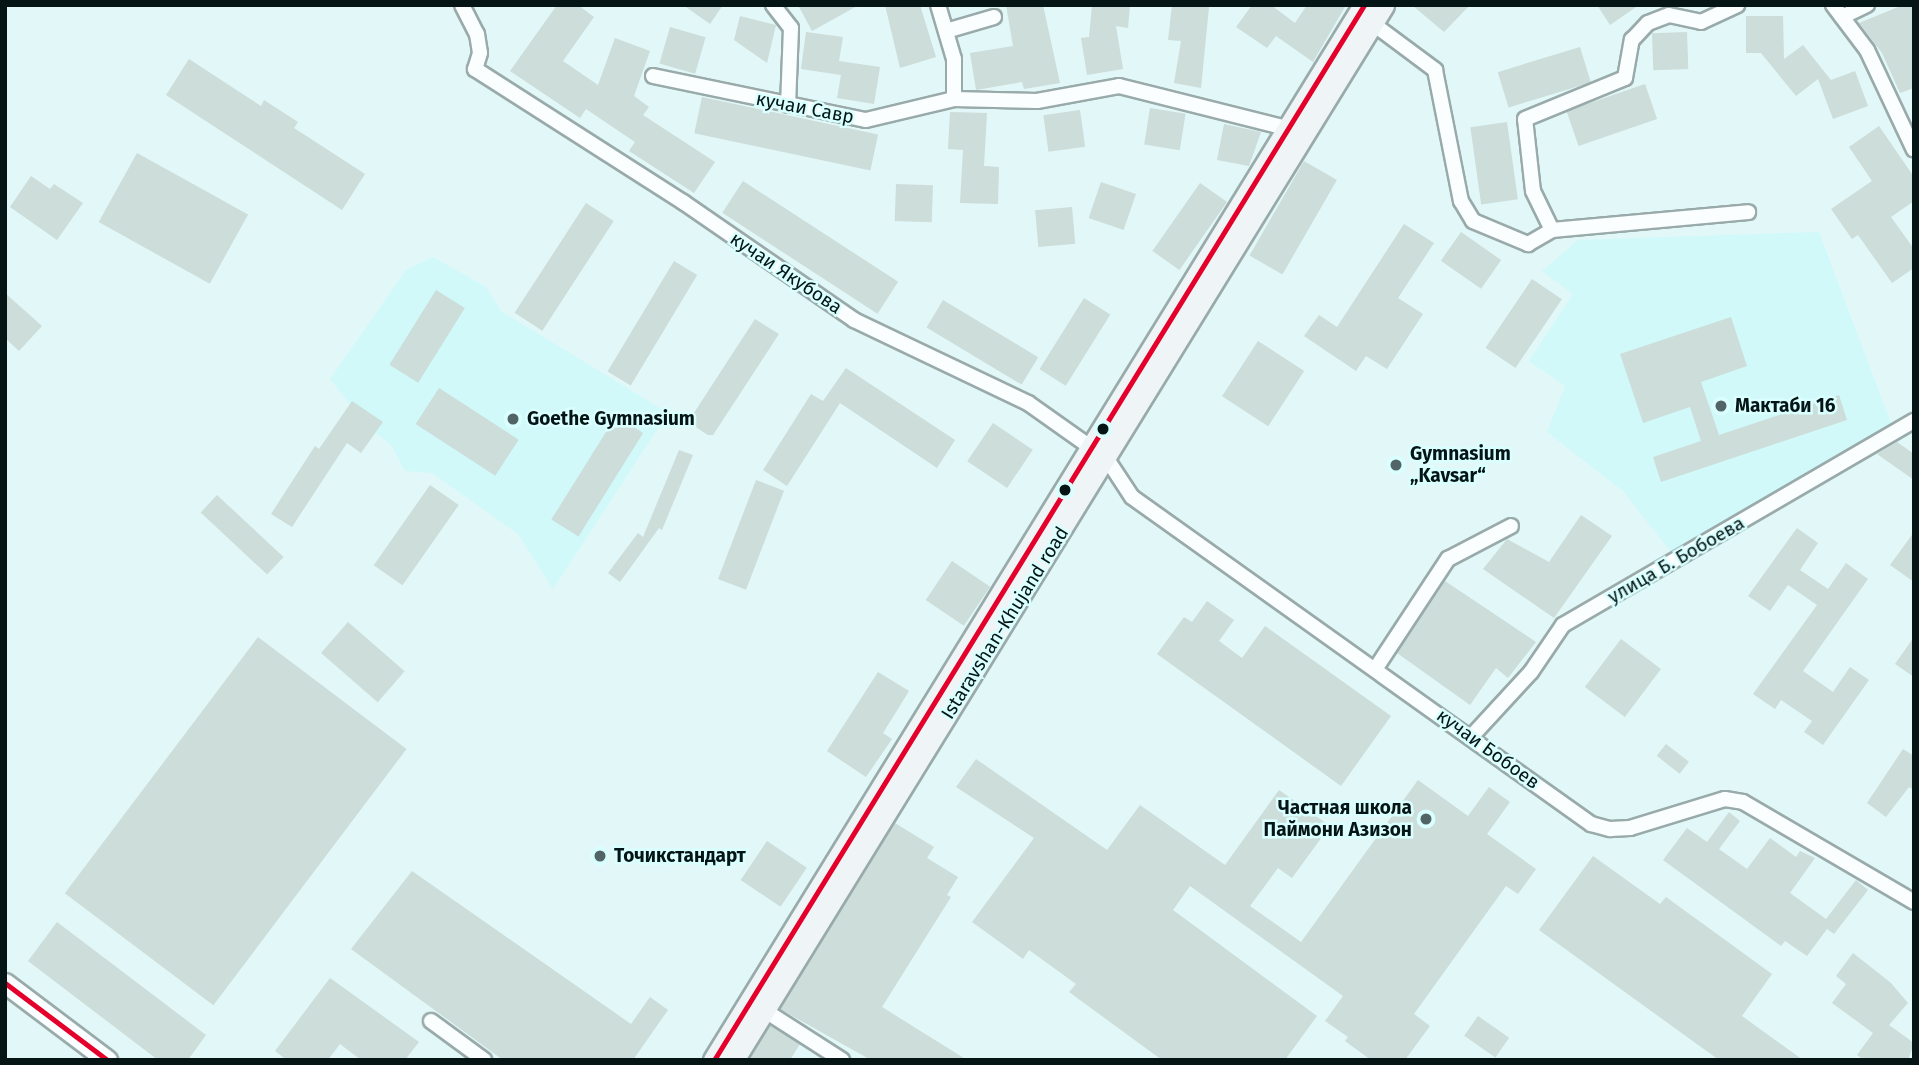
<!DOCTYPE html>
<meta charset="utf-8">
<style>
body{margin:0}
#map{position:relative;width:1919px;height:1065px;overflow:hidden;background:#e2f7f7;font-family:"Fira Sans",sans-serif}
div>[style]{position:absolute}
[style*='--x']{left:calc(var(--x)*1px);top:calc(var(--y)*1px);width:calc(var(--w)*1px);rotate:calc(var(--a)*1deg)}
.built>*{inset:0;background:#d1f9fa}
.building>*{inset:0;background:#ccddda;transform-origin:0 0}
.roads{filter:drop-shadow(2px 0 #9aa) drop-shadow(-2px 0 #9aa) drop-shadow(0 2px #9aa) drop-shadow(0 -2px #9aa)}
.street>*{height:14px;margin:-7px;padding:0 7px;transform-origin:7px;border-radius:7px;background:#fbfefe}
.secondary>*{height:19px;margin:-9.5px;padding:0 9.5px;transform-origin:9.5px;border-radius:9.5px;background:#fbfefe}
.primary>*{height:21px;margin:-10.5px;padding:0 10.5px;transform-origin:10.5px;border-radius:10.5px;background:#eff5f7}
.bus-1>*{height:5px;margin:-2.5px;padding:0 2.5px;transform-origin:2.5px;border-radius:2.5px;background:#e4002b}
.dots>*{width:19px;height:19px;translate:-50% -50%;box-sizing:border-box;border:4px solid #daffff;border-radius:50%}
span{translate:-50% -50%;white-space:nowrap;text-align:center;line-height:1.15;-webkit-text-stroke:5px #daffff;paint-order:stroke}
.street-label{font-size:19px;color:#051516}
.poi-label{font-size:19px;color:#051516;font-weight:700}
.left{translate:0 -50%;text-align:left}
.right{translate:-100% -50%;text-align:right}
.frame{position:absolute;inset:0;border:7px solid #051516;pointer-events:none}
</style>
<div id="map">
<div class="built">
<div style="clip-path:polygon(1819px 232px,1892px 426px,1674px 556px,1623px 491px,1547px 432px,1565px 386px,1529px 361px,1573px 294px,1542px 271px,1578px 240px)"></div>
<div style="clip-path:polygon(433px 257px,486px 287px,501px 311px,668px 413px,553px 589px,518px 534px,432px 473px,405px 471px,391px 445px,367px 426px,330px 379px,406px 270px)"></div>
</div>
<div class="building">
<div style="clip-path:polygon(557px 5px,578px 5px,594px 17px,563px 61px,598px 85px,615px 38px,650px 51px,634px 96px,649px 107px,643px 115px,715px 162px,694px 193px,629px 151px,635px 142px,586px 109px,580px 118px,510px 71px)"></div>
<div style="clip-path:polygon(683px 5px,723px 5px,710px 24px)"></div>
<div style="clip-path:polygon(798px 5px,859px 5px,812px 31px)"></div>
<div style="clip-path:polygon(885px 5px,920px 5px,936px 57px,900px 68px)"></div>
<div style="clip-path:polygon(1006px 5px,1043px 5px,1060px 83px,1024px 89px,1022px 82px,976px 90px,970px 53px,1013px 46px)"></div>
<div style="clip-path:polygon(1092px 5px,1130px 5px,1128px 28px,1116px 26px,1123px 69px,1087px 75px,1081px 38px,1089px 37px)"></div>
<div style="clip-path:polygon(1172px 5px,1209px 7px,1201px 88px,1174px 83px,1181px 41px,1168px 40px)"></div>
<div style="clip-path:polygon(1252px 5px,1271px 5px,1295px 23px,1307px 5px,1346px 5px,1313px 62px,1276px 36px,1267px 48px,1236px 27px)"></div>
<div style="clip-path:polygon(1412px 5px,1470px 5px,1444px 32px)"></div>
<div style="clip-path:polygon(1597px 5px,1639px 5px,1610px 25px)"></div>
<div style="clip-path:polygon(1903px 5px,1914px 5px,1914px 88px,1900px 93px,1882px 53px,1859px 23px)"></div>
<div style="clip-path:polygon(740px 16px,776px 25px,767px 63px,734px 40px)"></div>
<div style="clip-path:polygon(1746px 16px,1783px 16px,1784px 59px,1803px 45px,1831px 80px,1855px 71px,1868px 106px,1833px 119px,1818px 79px,1796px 96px,1761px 53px,1746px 53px)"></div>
<div style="left:670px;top:27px;width:37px;height:38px;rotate:16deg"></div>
<div style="clip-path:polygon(806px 32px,843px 37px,839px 61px,880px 67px,874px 104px,837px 98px,841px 75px,801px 69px)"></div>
<div style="left:1687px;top:32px;width:37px;height:35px;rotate:88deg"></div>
<div style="left:1580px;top:47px;width:37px;height:86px;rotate:73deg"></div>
<div style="clip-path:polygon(189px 59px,261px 106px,264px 100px,298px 122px,294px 128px,365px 174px,342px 210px,166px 95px)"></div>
<div style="left:1645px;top:84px;width:37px;height:83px;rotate:71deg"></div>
<div style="left:702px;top:97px;width:180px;height:37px;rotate:12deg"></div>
<div style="left:1150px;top:108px;width:36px;height:37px;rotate:9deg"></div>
<div style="left:1080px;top:110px;width:37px;height:37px;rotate:82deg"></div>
<div style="clip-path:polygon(950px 112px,987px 113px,984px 166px,999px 167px,998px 204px,960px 203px,963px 150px,948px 149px)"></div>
<div style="left:1507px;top:122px;width:78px;height:37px;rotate:82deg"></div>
<div style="clip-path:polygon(1224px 124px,1261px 132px,1249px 166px,1217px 160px)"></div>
<div style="clip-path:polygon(1879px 126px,1914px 177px,1914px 201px,1891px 217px,1914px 249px,1914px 268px,1892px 283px,1858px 235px,1852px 239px,1831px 209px,1872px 181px,1849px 147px)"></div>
<div style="left:137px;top:153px;width:127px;height:79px;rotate:29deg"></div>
<div style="left:1304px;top:161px;width:38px;height:109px;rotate:30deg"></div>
<div style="clip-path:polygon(31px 176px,50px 189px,54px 184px,83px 203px,57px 240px,10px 207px)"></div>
<div style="left:743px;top:181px;width:185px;height:38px;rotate:33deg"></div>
<div style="left:1101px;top:182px;width:37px;height:38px;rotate:19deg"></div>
<div style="left:1200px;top:183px;width:33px;height:83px;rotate:35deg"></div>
<div style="left:896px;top:184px;width:37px;height:37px;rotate:2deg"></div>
<div style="left:586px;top:203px;width:33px;height:131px;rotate:33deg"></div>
<div style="left:1072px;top:207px;width:37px;height:37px;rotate:85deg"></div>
<div style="clip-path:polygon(1404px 224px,1434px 243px,1398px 298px,1423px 314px,1387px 369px,1366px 356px,1356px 371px,1304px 336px,1319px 315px,1337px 327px)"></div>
<div style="left:1461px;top:232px;width:49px;height:35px;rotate:35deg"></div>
<div style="left:674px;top:261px;width:27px;height:129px;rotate:31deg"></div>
<div style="left:1532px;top:279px;width:36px;height:83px;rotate:34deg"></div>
<div style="left:436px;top:290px;width:34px;height:88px;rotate:32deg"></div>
<div style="clip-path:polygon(5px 293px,42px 326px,19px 351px,5px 338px)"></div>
<div style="left:1084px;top:298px;width:31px;height:84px;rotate:32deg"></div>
<div style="left:943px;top:300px;width:111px;height:32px;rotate:31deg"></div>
<div style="clip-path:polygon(1731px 317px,1747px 366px,1701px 382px,1719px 435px,1839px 395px,1847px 420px,1661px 482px,1653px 457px,1701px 441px,1690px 407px,1643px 423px,1620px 354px)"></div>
<div style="clip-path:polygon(755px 319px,779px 334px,713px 435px,708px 435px,688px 422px)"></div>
<div style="left:1258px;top:341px;width:55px;height:66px;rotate:33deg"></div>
<div style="clip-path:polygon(846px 368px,955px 440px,937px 468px,840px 403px,787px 486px,763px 470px,811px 394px,823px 401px)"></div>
<div style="left:439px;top:388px;width:95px;height:43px;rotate:33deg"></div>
<div style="clip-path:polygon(352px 401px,383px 422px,361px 453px,347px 443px,292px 527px,271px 514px,315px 446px,319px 449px)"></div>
<div style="left:616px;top:416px;width:32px;height:122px;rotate:32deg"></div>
<div style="left:993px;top:423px;width:48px;height:46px;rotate:34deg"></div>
<div style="clip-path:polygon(1897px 442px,1914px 454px,1914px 480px,1877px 454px)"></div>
<div style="clip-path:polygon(679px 450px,693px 455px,662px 530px,659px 528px,620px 582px,608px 573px,638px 533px,643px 537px)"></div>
<div style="left:756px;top:480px;width:30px;height:106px;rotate:21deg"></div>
<div style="left:430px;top:485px;width:35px;height:98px;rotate:35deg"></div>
<div style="left:217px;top:495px;width:91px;height:24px;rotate:43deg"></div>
<div style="clip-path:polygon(1581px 515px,1612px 536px,1554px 618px,1483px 569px,1507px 539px,1549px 562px)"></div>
<div style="clip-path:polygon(1797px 528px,1818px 543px,1800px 570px,1828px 589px,1846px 563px,1868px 579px,1803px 671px,1833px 692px,1850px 667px,1869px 680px,1823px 745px,1804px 732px,1812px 721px,1781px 700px,1775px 709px,1753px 694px,1817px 605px,1788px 585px,1770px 611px,1748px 596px)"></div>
<div style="clip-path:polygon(1914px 532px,1914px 582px,1890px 565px)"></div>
<div style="left:952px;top:561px;width:46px;height:47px;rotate:34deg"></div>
<div style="clip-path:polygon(1445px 581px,1536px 642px,1508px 678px,1496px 668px,1470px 705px,1397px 653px)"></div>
<div style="clip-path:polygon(1207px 601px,1234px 620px,1219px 641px,1242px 658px,1265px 626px,1391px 716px,1341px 786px,1157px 654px,1184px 617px,1192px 622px)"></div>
<div style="left:348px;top:622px;width:75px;height:41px;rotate:41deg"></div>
<div style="left:258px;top:637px;width:186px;height:321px;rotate:37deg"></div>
<div style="clip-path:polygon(1914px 637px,1914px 677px,1895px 664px)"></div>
<div style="left:1621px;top:639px;width:50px;height:60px;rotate:37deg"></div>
<div style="clip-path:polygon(878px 672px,909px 691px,883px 733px,892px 739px,866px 777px,827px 751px)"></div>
<div style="left:1666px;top:744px;width:29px;height:15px;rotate:38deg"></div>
<div style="clip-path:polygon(1903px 749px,1914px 756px,1914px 790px,1909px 787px,1886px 817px,1867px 803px)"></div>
<div style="clip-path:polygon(976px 759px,1107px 850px,1140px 805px,1225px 865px,1279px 790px,1330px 826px,1292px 878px,1278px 868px,1250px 906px,1301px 942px,1418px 780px,1468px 816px,1489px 787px,1510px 802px,1487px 834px,1536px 869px,1518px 894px,1506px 886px,1414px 1014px,1430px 1026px,1405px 1060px,1371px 1060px,1345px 1041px,1348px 1037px,1325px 1021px,1343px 996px,1190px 886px,1173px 910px,1317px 1016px,1285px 1060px,1162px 1060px,1069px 992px,1076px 984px,1029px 950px,1023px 959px,972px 922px,1034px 838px,956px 787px)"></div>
<div style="clip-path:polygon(1729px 812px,1740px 821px,1719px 849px,1747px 869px,1770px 838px,1796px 857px,1800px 851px,1815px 858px,1790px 893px,1826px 919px,1856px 880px,1868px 890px,1834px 934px,1827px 929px,1807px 956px,1785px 941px,1781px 946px,1663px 860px,1687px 828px,1707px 842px)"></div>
<div style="clip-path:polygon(895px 823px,934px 847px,927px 858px,958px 877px,947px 895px,951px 897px,882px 1007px,967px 1060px,871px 1060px,780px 1009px)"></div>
<div style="left:767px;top:841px;width:48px;height:47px;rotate:34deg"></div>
<div style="clip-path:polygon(1593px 856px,1660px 904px,1666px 897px,1772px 974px,1742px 1016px,1803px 1060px,1719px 1060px,1539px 930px)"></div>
<div style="clip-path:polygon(412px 871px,631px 1024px,650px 997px,668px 1010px,633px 1060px,503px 1060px,351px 949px)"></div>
<div style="clip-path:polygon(57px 922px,206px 1035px,188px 1060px,158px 1060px,28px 961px)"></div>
<div style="clip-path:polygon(1853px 953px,1891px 983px,1908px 1003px,1889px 1025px,1914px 1043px,1908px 1060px,1864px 1060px,1857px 1055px,1873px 1033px,1832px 1003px,1846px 984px,1836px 976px)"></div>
<div style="clip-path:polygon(330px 978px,419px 1042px,405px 1060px,361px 1060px,340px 1044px,328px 1060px,287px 1060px,275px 1051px)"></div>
<div style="left:1478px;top:1016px;width:38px;height:24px;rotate:35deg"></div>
<div style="clip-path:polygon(770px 1025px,800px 1044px,790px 1060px,749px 1060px)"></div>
</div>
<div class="roads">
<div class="street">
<div style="--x:462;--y:5;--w:33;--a:63"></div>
<div style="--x:477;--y:34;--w:19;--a:81"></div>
<div style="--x:480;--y:53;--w:17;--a:107"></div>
<div style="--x:475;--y:69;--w:247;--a:32.6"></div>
<div style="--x:683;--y:202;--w:208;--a:34.6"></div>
<div style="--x:854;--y:320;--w:193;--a:25.5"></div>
<div style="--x:1028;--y:403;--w:97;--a:35.3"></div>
<div style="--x:1107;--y:459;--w:45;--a:56.7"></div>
<div style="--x:1132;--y:497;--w:564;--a:35.47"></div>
<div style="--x:1591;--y:824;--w:20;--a:15"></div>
<div style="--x:1610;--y:829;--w:20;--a:-3"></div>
<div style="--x:1630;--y:828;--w:99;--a:-17"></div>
<div style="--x:1725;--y:799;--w:18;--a:9"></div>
<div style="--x:1743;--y:802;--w:198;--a:30.3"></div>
<div style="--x:773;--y:5;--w:29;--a:52"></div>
<div style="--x:791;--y:28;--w:77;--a:92.2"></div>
<div style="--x:938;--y:5;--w:56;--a:73.5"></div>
<div style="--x:954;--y:59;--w:40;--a:90"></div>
<div style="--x:1833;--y:5;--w:56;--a:52.9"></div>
<div style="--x:1867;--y:50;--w:110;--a:64.8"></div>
<div style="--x:1842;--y:17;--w:28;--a:-26"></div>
<div style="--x:1372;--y:23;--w:79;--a:36.7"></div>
<div style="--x:1435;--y:70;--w:134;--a:78.8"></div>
<div style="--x:1461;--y:201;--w:23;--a:59"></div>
<div style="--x:1473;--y:221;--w:60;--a:22.7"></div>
<div style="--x:1528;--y:244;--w:28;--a:-30"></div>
<div style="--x:1552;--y:230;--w:197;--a:-5.2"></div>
<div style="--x:946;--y:31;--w:50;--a:-16.3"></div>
<div style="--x:653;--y:76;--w:217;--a:11.7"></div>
<div style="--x:866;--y:120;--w:90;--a:-13.4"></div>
<div style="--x:954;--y:99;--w:83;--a:1.4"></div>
<div style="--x:1037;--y:101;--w:83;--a:-10.4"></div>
<div style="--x:1119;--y:86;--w:172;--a:14.1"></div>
<div style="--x:1552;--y:230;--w:43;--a:-116"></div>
<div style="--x:1533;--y:191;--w:72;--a:-96.3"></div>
<div style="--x:1525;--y:119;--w:108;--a:-22.3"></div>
<div style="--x:1625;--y:78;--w:39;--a:-80"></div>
<div style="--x:1632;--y:40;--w:23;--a:-47"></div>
<div style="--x:1648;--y:23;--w:22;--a:-21"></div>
<div style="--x:1669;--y:15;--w:33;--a:12"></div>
<div style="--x:1701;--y:22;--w:40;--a:-25"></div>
<div style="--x:1376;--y:668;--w:131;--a:-56.6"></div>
<div style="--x:1448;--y:559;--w:71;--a:-27.6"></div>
<div style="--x:1471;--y:737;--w:88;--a:-47.3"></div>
<div style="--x:1531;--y:672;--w:57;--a:-55.8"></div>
<div style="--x:1563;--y:625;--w:406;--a:-30.2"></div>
<div style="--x:764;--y:1010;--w:93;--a:32.7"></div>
<div style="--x:431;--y:1021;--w:66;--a:36.3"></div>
</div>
<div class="secondary">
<div style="--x:5;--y:983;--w:128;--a:37"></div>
</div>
<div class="primary">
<div style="--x:714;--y:1060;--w:1239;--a:-58.36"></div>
<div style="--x:733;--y:1060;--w:1239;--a:-58.36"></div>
</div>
</div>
<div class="bus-1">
<div style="--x:5;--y:983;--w:128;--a:37"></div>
<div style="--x:714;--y:1060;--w:1239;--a:-58.36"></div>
</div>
<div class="dots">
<div style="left:1721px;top:406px;background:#526465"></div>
<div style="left:513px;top:419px;background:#526465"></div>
<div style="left:1103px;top:429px;background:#051516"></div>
<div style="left:1396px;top:465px;background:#526465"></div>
<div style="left:1065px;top:490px;background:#051516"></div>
<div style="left:1426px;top:819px;background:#526465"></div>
<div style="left:600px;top:856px;background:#526465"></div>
</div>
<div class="street-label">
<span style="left:805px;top:108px;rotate:11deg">кучаи Савр</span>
<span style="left:786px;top:273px;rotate:34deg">кучаи Якубова</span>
<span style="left:1676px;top:560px;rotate:-30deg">улица Б. Бобоева</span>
<span style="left:1005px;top:623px;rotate:-58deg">Istaravshan-Khujand road</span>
<span style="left:1488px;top:749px;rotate:36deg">кучаи Бобоев</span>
</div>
<div class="poi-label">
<span class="left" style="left:1735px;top:406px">Мактаби 16</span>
<span class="left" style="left:527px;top:419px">Goethe Gymnasium</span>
<span class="left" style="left:1410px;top:465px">Gymnasium<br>„Kavsar“</span>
<span class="right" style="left:1412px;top:819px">Частная школа<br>Паймони Азизон</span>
<span class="left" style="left:614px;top:856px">Точикстандарт</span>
</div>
<div class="frame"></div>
</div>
